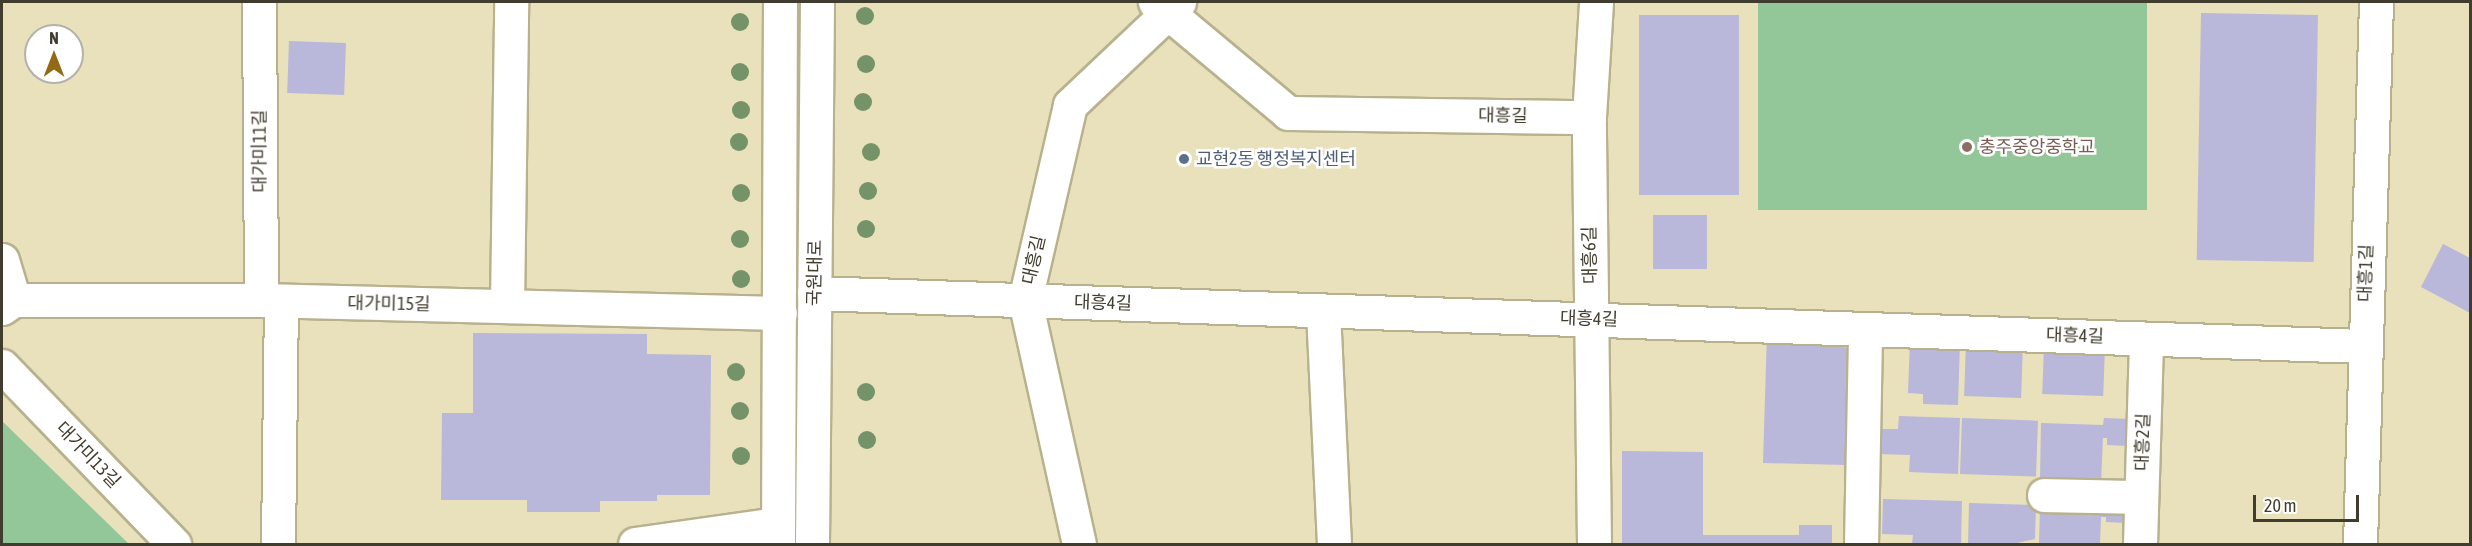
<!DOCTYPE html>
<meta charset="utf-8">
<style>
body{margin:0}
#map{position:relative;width:2472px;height:546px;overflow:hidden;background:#e8e1bb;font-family:"Asap Condensed","Noto Sans KR",sans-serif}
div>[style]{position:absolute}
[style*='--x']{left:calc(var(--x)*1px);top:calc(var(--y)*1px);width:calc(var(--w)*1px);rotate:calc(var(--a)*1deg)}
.green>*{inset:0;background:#93c699;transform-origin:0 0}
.building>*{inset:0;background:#b9b7da;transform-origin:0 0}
.roads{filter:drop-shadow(2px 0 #b8b18d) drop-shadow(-2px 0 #b8b18d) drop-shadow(0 2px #b8b18d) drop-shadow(0 -2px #b8b18d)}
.minor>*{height:33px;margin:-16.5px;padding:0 16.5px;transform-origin:16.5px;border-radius:16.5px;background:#fff}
.trees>*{width:18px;height:18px;margin:-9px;border-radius:50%;background:#749368}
.dots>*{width:16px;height:16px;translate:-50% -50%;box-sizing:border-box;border:3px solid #fff;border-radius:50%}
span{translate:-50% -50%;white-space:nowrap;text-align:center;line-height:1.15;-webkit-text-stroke:5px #fff;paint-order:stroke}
.street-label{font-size:18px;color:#403d2e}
.education-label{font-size:18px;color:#785e54}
.left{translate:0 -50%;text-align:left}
.service-label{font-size:18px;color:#4e5e75}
.frame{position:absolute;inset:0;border:3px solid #403d2e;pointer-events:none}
.north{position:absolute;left:24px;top:24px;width:60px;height:60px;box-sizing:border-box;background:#fff;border:2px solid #b3b1ab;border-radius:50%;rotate:0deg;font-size:16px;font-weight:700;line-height:24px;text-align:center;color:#403d2e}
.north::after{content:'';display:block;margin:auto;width:21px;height:27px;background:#926a13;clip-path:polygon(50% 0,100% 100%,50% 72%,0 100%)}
.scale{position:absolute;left:2253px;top:495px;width:106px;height:27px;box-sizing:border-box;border:3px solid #403d2e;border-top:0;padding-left:8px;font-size:18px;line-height:21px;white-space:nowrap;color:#403d2e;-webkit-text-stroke:4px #fff;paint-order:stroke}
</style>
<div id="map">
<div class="green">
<div style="left:1758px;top:2px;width:389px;height:208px"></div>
<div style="clip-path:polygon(2px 421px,129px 544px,2px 544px)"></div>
</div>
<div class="building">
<div style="left:2201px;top:13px;width:117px;height:247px;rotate:1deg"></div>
<div style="left:1639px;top:15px;width:100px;height:180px"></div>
<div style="left:289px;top:41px;width:57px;height:52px;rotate:2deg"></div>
<div style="left:1653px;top:215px;width:54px;height:54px"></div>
<div style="clip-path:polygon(2443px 244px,2470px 258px,2470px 313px,2421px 287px)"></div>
<div style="clip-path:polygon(1767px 332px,1833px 334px,1849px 351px,1846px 465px,1763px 463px)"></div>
<div style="clip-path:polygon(473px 333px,647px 334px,647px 354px,711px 355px,710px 495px,657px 495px,657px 501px,600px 501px,600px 512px,527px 512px,527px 500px,441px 500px,442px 413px,473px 413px)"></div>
<div style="clip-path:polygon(1910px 340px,1960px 341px,1958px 405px,1923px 404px,1923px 394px,1908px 393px)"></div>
<div style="left:1966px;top:342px;width:57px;height:54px;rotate:2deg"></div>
<div style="left:2044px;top:344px;width:61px;height:50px;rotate:2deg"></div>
<div style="clip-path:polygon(1899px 416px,1960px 418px,1958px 474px,1909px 472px,1910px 455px,1879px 454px,1880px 429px,1898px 429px)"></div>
<div style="left:1962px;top:418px;width:76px;height:56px;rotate:2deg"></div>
<div style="clip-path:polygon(2104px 418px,2130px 419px,2129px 446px,2107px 445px,2107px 438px,2103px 438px,2101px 482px,2040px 480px,2041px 423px,2103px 425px)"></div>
<div style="clip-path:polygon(1622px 451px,1703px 452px,1703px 535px,1799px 535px,1799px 525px,1832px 525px,1832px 544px,1622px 544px)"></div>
<div style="clip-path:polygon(1883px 499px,1962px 501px,1961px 544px,1912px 544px,1913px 535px,1882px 534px)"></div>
<div style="clip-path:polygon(1969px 503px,2036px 505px,2035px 539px,2012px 544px,1968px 544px)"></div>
<div style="clip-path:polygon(2126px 506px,2126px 523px,2106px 522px,2106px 517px,2101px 517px,2100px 544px,2039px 544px,2040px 507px)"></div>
</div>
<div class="roads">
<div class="minor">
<div style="--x:259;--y:2;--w:298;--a:89.6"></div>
<div style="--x:1155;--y:2;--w:173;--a:39.8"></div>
<div style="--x:1288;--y:113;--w:301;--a:0.8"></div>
<div style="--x:2;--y:260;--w:42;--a:73.3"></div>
<div style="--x:814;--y:293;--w:1551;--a:1.96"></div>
<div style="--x:507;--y:306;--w:304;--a:-89.2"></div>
<div style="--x:2;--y:308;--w:14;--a:-34"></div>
<div style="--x:14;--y:300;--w:247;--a:0"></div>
<div style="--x:261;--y:300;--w:519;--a:1.43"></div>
<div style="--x:1323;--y:311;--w:233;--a:87.3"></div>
<div style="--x:2;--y:366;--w:248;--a:46"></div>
<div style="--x:2044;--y:495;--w:97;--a:1.2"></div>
<div style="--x:278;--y:544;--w:243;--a:-89.3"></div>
<div style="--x:635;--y:544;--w:144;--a:-8"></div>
<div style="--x:778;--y:544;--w:542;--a:-89.79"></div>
<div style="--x:812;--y:544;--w:542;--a:-89.47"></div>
<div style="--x:1079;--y:544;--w:250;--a:-102.5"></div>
<div style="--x:1025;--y:300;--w:200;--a:-77"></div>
<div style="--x:1070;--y:105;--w:150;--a:-43.4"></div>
<div style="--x:1594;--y:544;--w:427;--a:-90.7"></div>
<div style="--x:1589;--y:117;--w:115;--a:-86.5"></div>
<div style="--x:1861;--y:544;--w:215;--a:-88.9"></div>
<div style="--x:2140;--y:544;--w:205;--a:-88.3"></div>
<div style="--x:2360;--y:544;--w:542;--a:-88.31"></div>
</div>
</div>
<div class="trees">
<div style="left:865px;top:16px"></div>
<div style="left:740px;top:22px"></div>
<div style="left:866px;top:64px"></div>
<div style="left:740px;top:72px"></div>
<div style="left:863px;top:102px"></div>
<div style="left:741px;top:110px"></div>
<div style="left:739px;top:142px"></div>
<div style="left:871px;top:152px"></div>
<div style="left:868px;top:191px"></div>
<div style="left:741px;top:193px"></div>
<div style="left:866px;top:229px"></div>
<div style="left:740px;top:239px"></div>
<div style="left:741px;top:279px"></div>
<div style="left:736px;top:372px"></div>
<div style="left:866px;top:392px"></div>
<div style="left:740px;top:411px"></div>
<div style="left:867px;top:440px"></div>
<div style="left:741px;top:456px"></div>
</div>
<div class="dots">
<div style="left:1967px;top:147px;background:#8d6e63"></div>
<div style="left:1184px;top:159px;background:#5c6f8a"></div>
</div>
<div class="street-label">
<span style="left:1503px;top:116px;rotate:1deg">대흥길</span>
<span style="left:260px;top:151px;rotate:-90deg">대가미11길</span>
<span style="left:1590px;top:255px;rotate:-91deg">대흥6길</span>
<span style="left:1034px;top:260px;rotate:-77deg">대흥길</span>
<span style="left:815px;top:273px;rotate:-89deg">국원대로</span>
<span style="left:2366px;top:273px;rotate:-88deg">대흥1길</span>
<span style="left:1103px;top:303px;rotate:2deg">대흥4길</span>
<span style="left:389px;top:304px;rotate:1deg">대가미15길</span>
<span style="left:1589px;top:319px;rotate:2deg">대흥4길</span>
<span style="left:2075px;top:336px;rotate:2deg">대흥4길</span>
<span style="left:2143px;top:442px;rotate:-88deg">대흥2길</span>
<span style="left:88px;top:455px;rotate:46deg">대가미13길</span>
</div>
<div class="education-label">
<span class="left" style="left:1979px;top:147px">충주중앙중학교</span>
</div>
<div class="service-label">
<span class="left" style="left:1196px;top:159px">교현2동 행정복지센터</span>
</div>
<div class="frame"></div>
<div class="north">N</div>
<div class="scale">20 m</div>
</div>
